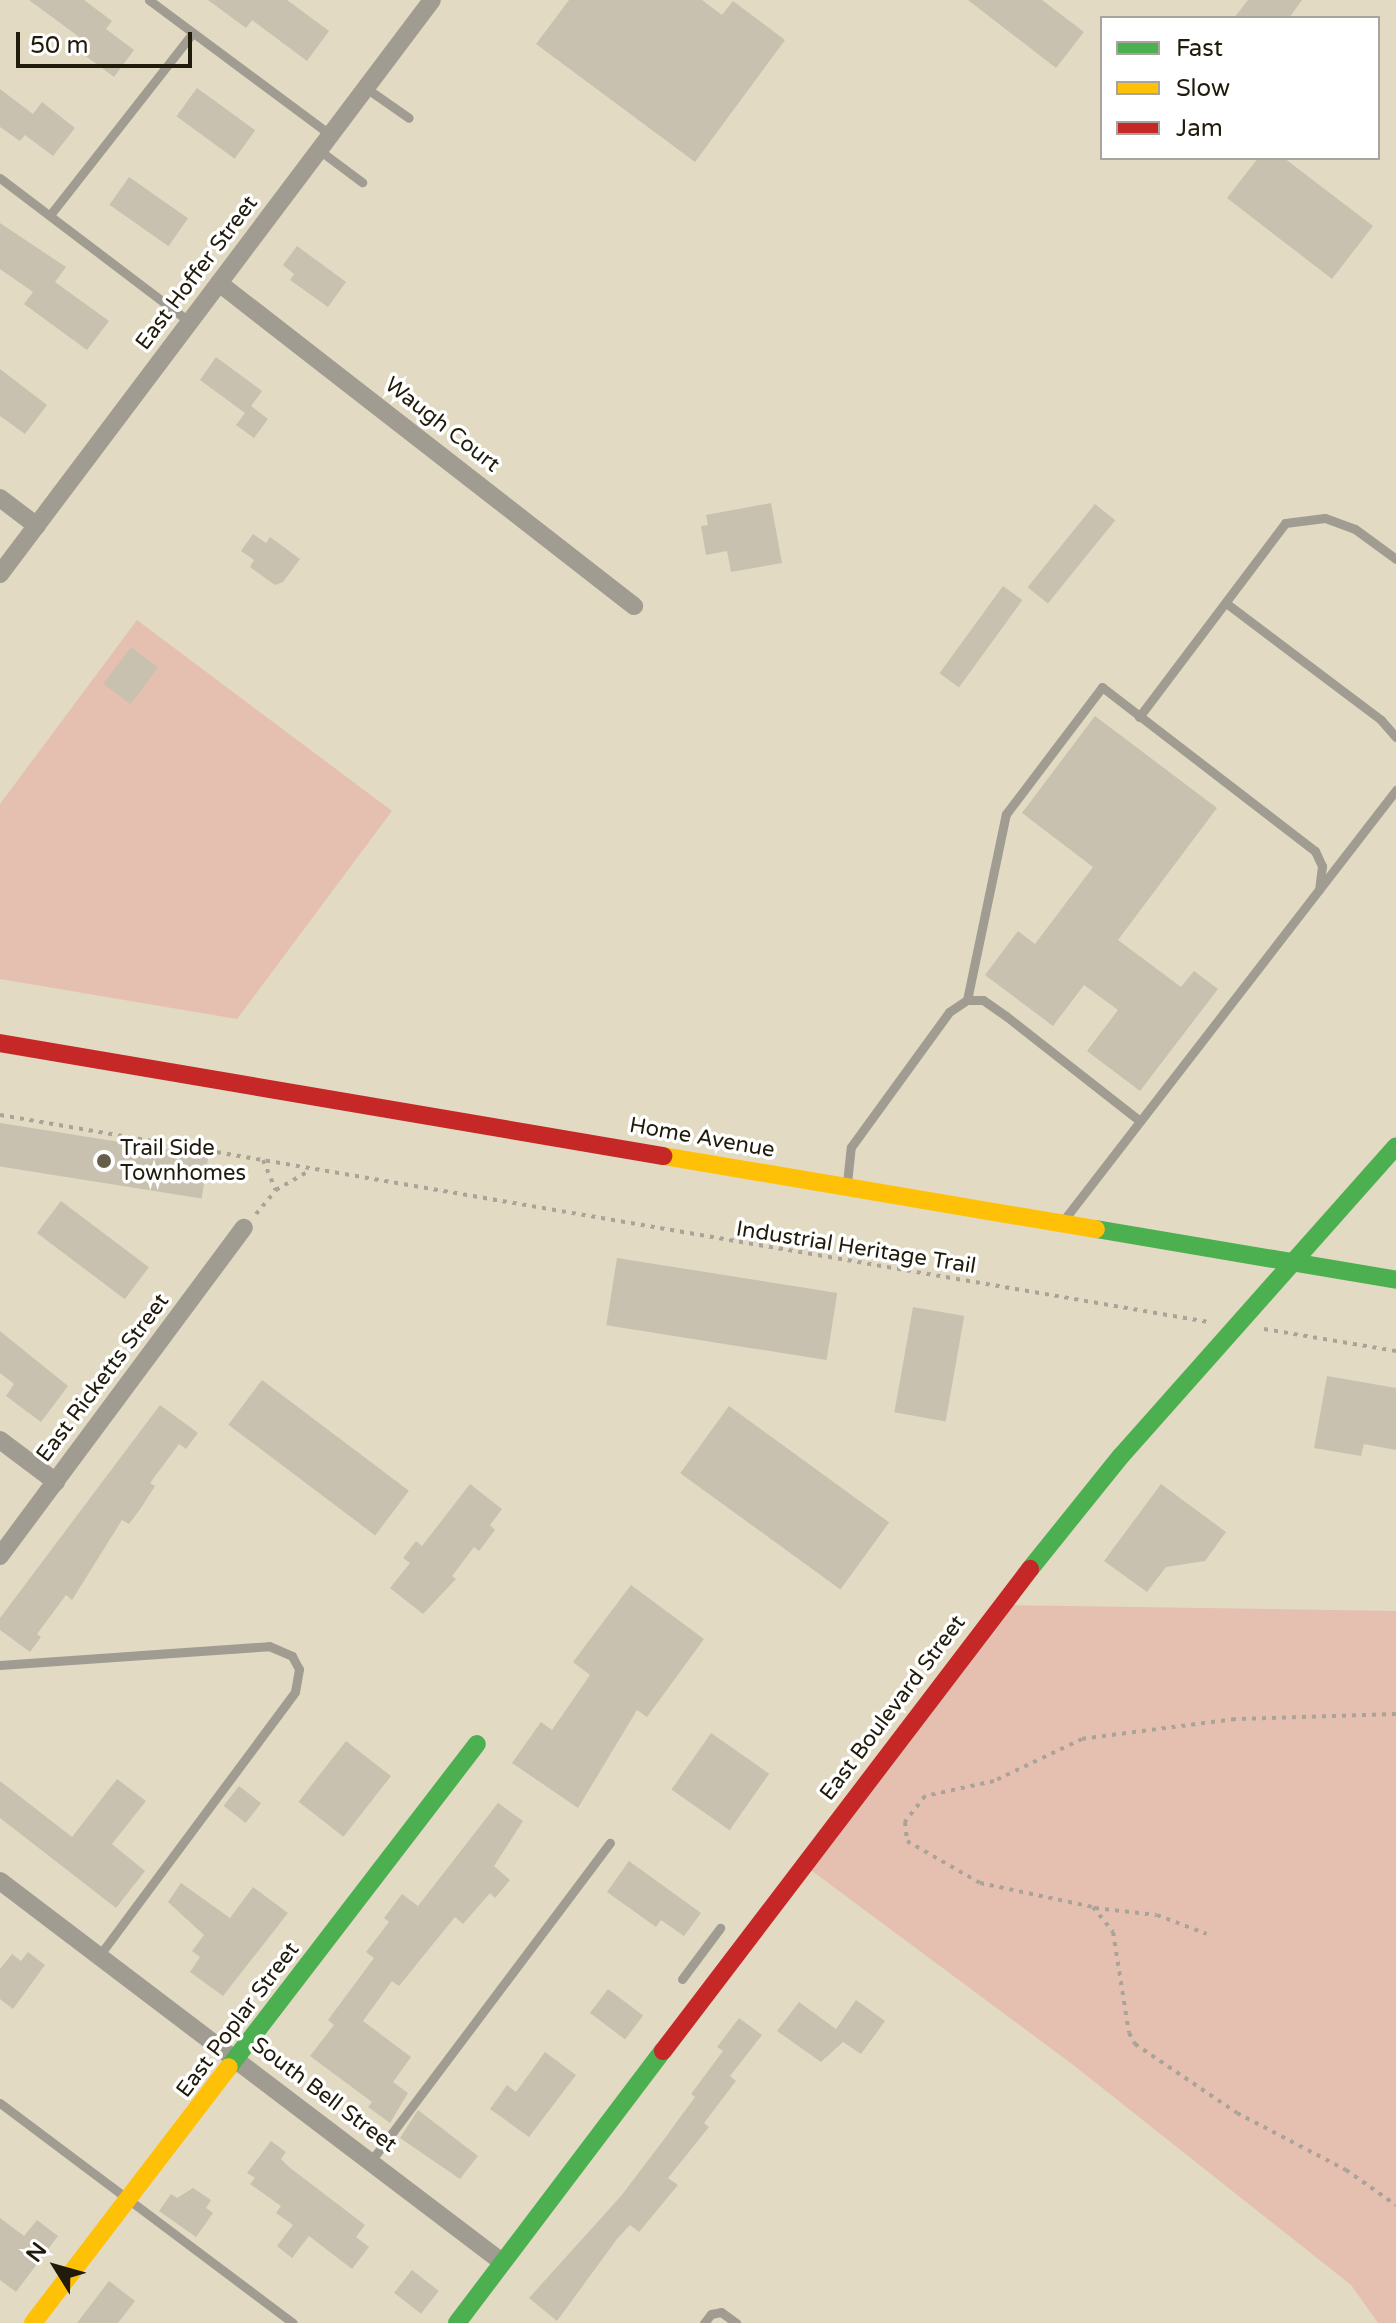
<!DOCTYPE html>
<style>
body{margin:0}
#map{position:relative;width:1396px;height:2323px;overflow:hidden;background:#e2dac3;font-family:"Varela Round",sans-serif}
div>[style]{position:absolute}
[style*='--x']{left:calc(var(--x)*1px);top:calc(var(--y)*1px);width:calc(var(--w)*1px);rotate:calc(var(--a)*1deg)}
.green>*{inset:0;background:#e5c0b0}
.building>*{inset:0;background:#c8c1af;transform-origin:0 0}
.path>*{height:4px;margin-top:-2px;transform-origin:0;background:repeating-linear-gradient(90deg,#a9a497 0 4px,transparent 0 10px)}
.lane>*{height:9px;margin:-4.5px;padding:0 4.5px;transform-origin:4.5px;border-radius:4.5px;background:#a19c91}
.street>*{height:18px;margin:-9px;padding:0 9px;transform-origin:9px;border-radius:9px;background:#a19c91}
.fast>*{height:18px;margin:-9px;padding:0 9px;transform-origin:9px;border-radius:9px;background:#4caf50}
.slow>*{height:18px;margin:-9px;padding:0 9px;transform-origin:9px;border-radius:9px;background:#ffc107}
.jam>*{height:18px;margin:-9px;padding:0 9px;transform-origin:9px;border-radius:9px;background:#c62828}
.dots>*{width:22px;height:22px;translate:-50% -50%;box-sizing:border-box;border:4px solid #fff;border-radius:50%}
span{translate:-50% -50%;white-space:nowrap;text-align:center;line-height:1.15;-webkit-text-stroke:7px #fff;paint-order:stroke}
.street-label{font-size:22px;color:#201b0b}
.poi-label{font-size:22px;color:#201b0b}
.left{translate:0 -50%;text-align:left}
.legend{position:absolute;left:1100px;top:16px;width:280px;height:144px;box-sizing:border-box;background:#fff;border:2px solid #a6a49d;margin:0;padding:10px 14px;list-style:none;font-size:24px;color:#201b0b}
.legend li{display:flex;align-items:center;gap:16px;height:40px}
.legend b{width:40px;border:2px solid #a6a49d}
.north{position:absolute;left:16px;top:2227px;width:80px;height:80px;-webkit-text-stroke:6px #fff;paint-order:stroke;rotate:307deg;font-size:22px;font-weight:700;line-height:32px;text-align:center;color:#201b0b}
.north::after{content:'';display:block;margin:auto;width:28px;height:36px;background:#201b0b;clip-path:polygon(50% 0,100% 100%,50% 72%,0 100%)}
.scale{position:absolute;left:16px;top:32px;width:176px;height:36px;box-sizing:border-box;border:4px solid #201b0b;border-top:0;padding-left:10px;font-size:24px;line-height:28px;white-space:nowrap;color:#201b0b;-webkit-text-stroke:6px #fff;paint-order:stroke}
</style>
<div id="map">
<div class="green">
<div style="clip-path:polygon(137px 620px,392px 811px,237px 1019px,0 979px,0 804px)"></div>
<div style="clip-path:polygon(1001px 1605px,1396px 1611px,1396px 2323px,1378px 2323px,1351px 2285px,1072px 2064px,804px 1865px)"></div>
</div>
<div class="building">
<div style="clip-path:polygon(29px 0,84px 0,112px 21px,106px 29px,134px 50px,114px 77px,83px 54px,90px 45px)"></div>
<div style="clip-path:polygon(208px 0,287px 0,329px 31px,307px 61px,252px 20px,246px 28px)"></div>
<div style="clip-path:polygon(569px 0,702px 0,722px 15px,733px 1px,785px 40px,695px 162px,536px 44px)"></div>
<div style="clip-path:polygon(968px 0,1042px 0,1084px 32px,1056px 68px)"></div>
<div style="clip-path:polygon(1248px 0,1302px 0,1289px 18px,1234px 18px)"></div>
<div style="left:197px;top:88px;width:72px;height:35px;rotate:36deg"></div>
<div style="clip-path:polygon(0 89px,33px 114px,42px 102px,75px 128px,53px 156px,25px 135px,20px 141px,0 127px)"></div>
<div style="clip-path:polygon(1258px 158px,1284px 158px,1373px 226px,1332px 279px,1227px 198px)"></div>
<div style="left:129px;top:177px;width:72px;height:34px;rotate:35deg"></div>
<div style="clip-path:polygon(0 223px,66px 267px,55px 282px,109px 321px,87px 350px,24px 304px,33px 292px,0 269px)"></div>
<div style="clip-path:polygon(297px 246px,346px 282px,328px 307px,290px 280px,294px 274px,283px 265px)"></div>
<div style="clip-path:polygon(216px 357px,262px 391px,251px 406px,268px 419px,254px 438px,236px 425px,245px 413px,200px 380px)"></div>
<div style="clip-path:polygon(0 369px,47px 405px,25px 434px,0 416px)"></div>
<div style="clip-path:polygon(771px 503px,782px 563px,731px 572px,727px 551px,706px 555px,701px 526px,708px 525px,706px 515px)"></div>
<div style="left:1095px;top:504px;width:26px;height:107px;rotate:39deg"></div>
<div style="clip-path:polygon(253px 534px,266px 543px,270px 537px,300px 559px,283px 582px,275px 585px,250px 567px,254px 560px,241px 551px)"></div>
<div style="left:1003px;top:586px;width:24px;height:108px;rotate:36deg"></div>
<div style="left:131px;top:647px;width:34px;height:46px;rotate:37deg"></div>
<div style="clip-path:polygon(1095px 716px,1217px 808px,1118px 940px,1181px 987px,1194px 971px,1218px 989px,1140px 1091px,1087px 1051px,1118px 1010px,1084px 985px,1053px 1026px,985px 975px,1018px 931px,1035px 944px,1093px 867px,1022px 813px)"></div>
<div style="left:0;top:1123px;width:211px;height:43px;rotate:9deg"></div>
<div style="left:61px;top:1201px;width:110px;height:40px;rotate:37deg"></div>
<div style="left:617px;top:1258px;width:223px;height:68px;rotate:9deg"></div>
<div style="left:913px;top:1307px;width:52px;height:107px;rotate:10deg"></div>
<div style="clip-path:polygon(0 1331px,68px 1386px,41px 1422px,6px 1396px,14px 1384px,0 1373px)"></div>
<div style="clip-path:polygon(1327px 1376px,1396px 1388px,1396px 1450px,1364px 1444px,1361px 1456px,1314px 1448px)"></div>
<div style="left:262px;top:1380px;width:184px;height:56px;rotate:37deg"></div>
<div style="clip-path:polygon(160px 1405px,198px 1433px,186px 1449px,179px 1444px,150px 1483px,155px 1486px,141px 1508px,129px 1524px,122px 1520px,72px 1600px,66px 1595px,37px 1634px,41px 1637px,30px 1652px,0 1630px,0 1618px)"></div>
<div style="left:729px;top:1406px;width:198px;height:83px;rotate:36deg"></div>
<div style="clip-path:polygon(470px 1484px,502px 1509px,490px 1525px,495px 1530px,479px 1551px,474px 1547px,452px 1576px,456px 1579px,423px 1614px,390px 1588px,410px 1563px,403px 1558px,416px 1541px,422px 1546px)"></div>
<div style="clip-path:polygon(1161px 1484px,1226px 1532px,1205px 1561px,1166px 1567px,1147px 1592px,1104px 1561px)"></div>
<div style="clip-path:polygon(631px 1585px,704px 1639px,647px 1717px,637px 1710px,578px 1808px,512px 1763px,541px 1722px,552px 1730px,590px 1675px,573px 1662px)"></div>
<div style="left:711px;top:1733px;width:71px;height:69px;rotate:35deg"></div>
<div style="left:346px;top:1741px;width:57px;height:77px;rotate:38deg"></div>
<div style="clip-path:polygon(117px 1779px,146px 1801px,112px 1844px,145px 1871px,116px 1908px,0 1818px,0 1781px,72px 1837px)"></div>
<div style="left:239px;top:1786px;width:28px;height:25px;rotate:38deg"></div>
<div style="clip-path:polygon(498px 1803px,523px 1821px,494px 1866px,510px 1880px,495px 1898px,490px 1893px,463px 1924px,455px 1917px,399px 1986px,392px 1981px,363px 2021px,411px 2057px,393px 2082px,408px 2093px,390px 2123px,368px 2107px,372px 2102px,310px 2056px,334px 2025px,328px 2020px,374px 1958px,366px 1952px,389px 1922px,384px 1918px,402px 1894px,418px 1906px)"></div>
<div style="clip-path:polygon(629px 1861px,701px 1913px,684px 1936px,661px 1920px,656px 1927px,607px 1892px)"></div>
<div style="clip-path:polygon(181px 1883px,230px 1918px,253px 1887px,288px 1913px,223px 1996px,190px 1972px,200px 1957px,192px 1951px,204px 1935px,168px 1902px)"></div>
<div style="clip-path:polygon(28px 1952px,45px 1965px,13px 2009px,0 1999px,0 1969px,12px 1954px,21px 1961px)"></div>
<div style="left:608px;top:1989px;width:44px;height:30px;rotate:37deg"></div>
<div style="clip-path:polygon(856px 2000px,885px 2021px,861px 2054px,843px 2042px,821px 2062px,777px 2031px,799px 2002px,836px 2029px)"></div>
<div style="clip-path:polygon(739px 2018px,762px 2035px,730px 2076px,736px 2081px,704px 2123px,709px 2127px,668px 2178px,678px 2185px,639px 2232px,630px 2225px,617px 2239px,557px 2321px,529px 2298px,621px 2196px,665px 2138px,695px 2097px,691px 2094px,723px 2051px,717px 2047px)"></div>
<div style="clip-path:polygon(545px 2052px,576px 2075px,529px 2137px,490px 2109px,507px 2085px,516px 2092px)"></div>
<div style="clip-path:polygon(418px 2110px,478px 2156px,460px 2179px,400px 2138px)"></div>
<div style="clip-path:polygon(271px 2141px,286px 2152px,281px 2159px,289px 2167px,365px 2225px,356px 2237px,369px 2247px,352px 2269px,309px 2236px,292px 2258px,277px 2246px,293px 2225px,276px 2213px,281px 2206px,250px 2184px,255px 2178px,247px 2173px)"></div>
<div style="clip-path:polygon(193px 2188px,211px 2200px,206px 2208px,213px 2213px,196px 2237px,159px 2211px,171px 2194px,177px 2198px)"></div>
<div style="clip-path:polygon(0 2218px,24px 2236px,37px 2220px,58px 2236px,16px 2292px,0 2280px)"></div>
<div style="left:412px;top:2270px;width:34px;height:29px;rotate:38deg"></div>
<div style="clip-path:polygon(109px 2281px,135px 2301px,118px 2323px,77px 2323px)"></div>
</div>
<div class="path">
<div style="--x:0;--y:1115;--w:1226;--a:9.72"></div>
<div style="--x:263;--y:1160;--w:33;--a:67"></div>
<div style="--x:256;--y:1214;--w:31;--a:-50"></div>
<div style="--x:276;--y:1190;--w:39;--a:-30"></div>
<div style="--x:1264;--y:1329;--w:134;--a:9.5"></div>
<div style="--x:1396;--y:1714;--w:161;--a:178.2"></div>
<div style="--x:1235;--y:1719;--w:154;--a:172.6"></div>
<div style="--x:1082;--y:1739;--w:98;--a:154.5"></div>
<div style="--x:994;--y:1781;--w:71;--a:167.7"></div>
<div style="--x:925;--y:1796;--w:33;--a:128"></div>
<div style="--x:905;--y:1822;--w:19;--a:84"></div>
<div style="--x:907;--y:1841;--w:84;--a:29.9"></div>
<div style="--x:980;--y:1883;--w:116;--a:12"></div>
<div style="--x:1093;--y:1907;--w:32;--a:51"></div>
<div style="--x:1113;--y:1932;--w:102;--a:81"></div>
<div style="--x:1129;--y:2033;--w:13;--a:61"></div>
<div style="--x:1135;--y:2044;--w:123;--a:34.1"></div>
<div style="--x:1237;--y:2113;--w:123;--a:27.6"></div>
<div style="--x:1346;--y:2170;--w:61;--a:35"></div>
<div style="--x:1095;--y:1908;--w:62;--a:6.4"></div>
<div style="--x:1157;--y:1915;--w:53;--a:20.8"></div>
</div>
<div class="lane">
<div style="--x:149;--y:0;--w:227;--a:36.6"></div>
<div style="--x:366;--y:88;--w:52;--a:34.9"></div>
<div style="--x:319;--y:150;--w:54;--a:36.7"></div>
<div style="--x:0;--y:178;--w:238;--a:37.2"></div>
<div style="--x:50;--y:215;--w:230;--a:-51.9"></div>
<div style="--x:1226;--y:603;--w:194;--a:37"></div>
<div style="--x:1381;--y:720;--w:23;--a:49"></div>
<div style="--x:1139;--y:717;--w:243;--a:-53"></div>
<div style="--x:1285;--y:523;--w:40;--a:-7.1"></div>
<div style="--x:1325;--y:518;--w:32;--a:20"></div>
<div style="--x:1355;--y:529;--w:51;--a:36.2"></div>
<div style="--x:967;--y:1000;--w:190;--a:-78.2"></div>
<div style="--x:1006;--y:814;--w:159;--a:-52.9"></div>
<div style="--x:1102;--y:687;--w:269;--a:37.6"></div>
<div style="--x:1315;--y:851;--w:17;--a:65"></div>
<div style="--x:1322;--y:866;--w:24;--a:97"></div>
<div style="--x:847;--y:1183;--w:36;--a:-84"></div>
<div style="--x:851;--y:1147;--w:167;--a:-54"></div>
<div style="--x:949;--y:1012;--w:22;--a:-34"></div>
<div style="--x:967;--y:1000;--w:16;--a:0"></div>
<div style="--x:983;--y:1000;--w:28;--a:35"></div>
<div style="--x:1006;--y:1016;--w:170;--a:38.1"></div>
<div style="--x:1063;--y:1221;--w:545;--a:-52.31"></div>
<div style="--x:0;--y:1665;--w:270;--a:-4"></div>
<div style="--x:269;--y:1646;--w:25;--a:23"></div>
<div style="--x:292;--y:1656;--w:15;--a:62"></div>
<div style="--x:299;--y:1669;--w:23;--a:100"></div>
<div style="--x:295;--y:1692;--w:329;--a:126.6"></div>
<div style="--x:682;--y:1979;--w:64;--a:-53.3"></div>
<div style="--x:0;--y:2103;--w:366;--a:36.9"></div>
<div style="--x:371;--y:2161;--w:398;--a:-53.1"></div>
<div style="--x:704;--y:2323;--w:11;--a:-52"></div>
<div style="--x:711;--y:2314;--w:10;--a:-11"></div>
<div style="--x:721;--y:2312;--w:19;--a:36"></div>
</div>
<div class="street">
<div style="--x:219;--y:283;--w:526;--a:37.89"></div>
<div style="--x:0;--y:498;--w:46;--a:37.1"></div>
<div style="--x:0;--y:574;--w:718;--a:-53.03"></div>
<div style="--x:0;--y:1440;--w:70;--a:36.9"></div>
<div style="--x:0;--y:1556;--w:409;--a:-53.4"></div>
<div style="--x:0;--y:1881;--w:630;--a:37.2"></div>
</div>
<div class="fast">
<div style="--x:1096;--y:1229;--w:304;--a:9.6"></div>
<div style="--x:1030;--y:1569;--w:145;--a:-51.2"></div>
<div style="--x:1121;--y:1456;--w:414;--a:-48.4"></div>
<div style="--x:229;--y:2067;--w:407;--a:-52.5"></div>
<div style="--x:457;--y:2323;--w:341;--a:-52.9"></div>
</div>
<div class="slow">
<div style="--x:663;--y:1156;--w:439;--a:9.6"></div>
<div style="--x:33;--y:2323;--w:322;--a:-52.6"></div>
</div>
<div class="jam">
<div style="--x:0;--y:1043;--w:673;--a:9.67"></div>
<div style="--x:663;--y:2051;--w:606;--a:-52.71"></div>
</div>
<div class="dots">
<div style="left:104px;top:1161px;background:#645e4b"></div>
</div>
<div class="street-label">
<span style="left:197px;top:273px;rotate:-53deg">East Hoffer Street</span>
<span style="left:442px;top:425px;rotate:38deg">Waugh Court</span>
<span style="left:702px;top:1138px;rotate:10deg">Home Avenue</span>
<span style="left:856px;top:1248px;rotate:9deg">Industrial Heritage Trail</span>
<span style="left:103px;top:1378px;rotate:-53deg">East Ricketts Street</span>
<span style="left:893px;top:1708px;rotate:-53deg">East Boulevard Street</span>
<span style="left:238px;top:2020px;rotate:-53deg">East Poplar Street</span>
<span style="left:324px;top:2095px;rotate:37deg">South Bell Street</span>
</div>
<div class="poi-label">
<span class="left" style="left:120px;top:1161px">Trail Side<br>Townhomes</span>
</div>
<ul class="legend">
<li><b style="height:10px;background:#4caf50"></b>Fast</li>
<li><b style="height:10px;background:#ffc107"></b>Slow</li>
<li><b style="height:10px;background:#c62828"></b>Jam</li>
</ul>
<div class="north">N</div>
<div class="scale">50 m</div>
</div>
